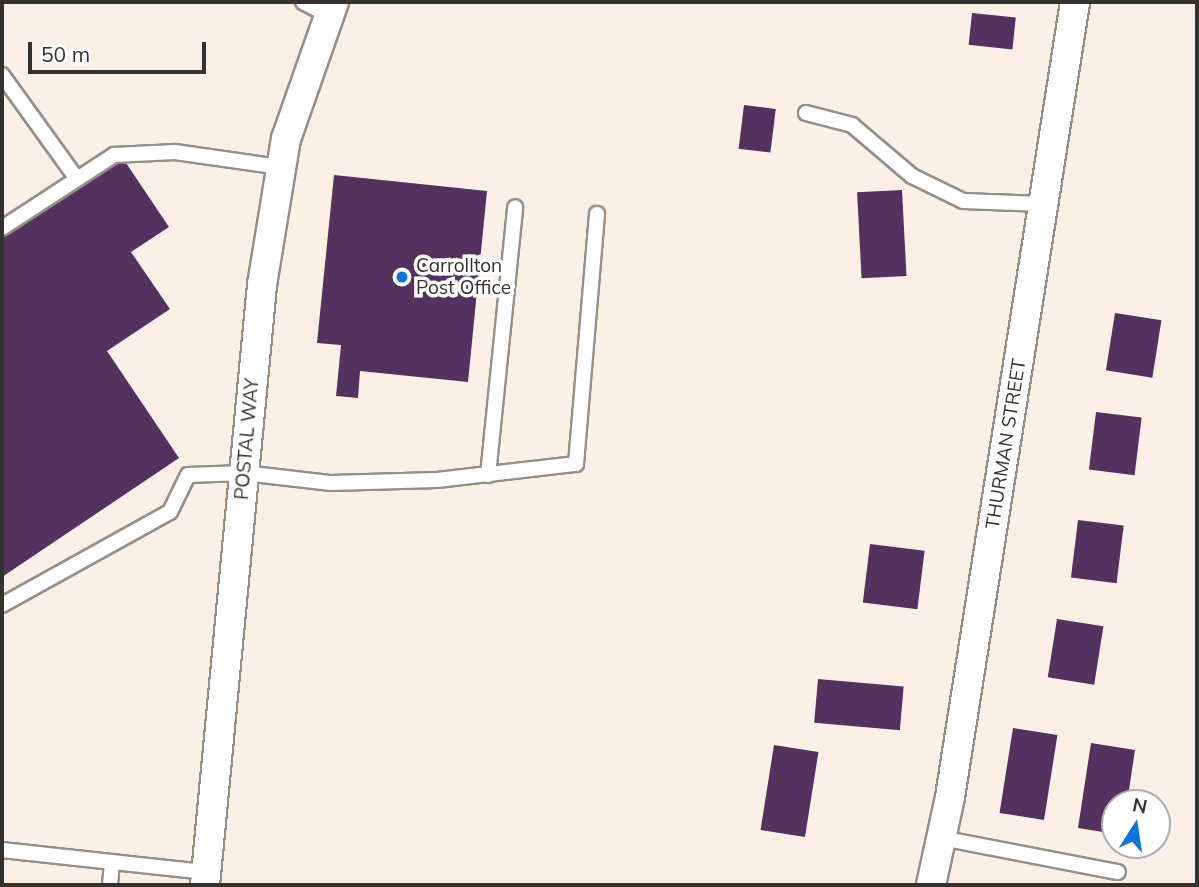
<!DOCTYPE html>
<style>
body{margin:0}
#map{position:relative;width:1199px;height:887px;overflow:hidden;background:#fbf0e6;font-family:Mulish,sans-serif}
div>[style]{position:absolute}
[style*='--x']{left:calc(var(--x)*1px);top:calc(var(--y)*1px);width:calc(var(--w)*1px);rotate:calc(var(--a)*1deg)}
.building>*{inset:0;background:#543260;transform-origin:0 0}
.roads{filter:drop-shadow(2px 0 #978e85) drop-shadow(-2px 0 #978e85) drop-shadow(0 2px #978e85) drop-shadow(0 -2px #978e85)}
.service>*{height:14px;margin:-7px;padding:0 7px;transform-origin:7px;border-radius:7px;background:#fff}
.minor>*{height:28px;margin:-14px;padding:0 14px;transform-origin:14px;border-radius:14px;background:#fff}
.dots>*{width:19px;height:19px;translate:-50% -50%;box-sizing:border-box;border:4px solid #fff;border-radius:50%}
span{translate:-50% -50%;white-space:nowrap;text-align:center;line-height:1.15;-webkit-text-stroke:7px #fff;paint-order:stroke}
.poi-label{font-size:19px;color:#35312d}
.left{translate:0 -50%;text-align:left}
.street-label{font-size:19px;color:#35312d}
.frame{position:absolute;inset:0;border:4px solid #35312d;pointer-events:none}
.north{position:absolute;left:1101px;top:789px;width:70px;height:70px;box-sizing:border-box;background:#fff;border:2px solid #aeadab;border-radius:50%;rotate:12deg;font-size:19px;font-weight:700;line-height:28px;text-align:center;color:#35312d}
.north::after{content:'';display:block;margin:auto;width:24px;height:32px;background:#0e73dc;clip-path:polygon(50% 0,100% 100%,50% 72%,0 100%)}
.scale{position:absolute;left:28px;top:42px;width:178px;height:32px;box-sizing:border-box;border:4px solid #35312d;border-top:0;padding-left:9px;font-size:21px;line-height:24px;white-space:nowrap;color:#35312d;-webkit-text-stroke:5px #fff;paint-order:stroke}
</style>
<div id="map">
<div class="building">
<div style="left:972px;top:13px;width:44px;height:32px;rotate:6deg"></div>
<div style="left:744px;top:105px;width:32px;height:44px;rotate:7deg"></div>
<div style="clip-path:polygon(122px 157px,169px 227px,131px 252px,170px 309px,107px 351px,179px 458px,2px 577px,2px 237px)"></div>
<div style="clip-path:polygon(334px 175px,487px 191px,468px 382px,360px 371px,358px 398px,336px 396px,341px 345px,317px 343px)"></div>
<div style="left:902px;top:190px;width:86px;height:45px;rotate:87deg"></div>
<div style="left:1115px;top:313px;width:47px;height:58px;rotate:9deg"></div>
<div style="left:1096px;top:412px;width:46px;height:58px;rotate:7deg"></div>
<div style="left:1078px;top:520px;width:46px;height:58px;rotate:7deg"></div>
<div style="left:870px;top:544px;width:55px;height:59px;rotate:7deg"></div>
<div style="left:1057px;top:619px;width:47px;height:59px;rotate:9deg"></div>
<div style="left:818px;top:679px;width:86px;height:44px;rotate:5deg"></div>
<div style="left:1013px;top:728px;width:45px;height:86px;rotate:9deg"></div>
<div style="clip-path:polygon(1091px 743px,1135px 750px,1127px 803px,1115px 803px,1115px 834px,1078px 828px)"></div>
<div style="left:774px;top:745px;width:45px;height:86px;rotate:9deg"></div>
</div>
<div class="roads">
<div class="service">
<div style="--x:303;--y:2;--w:30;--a:28"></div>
<div style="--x:2;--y:75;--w:128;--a:54.2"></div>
<div style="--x:806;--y:113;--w:48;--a:14.6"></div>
<div style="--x:852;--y:125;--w:79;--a:40.4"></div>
<div style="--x:912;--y:176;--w:57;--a:26.1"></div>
<div style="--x:963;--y:201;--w:80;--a:2.1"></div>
<div style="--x:2;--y:228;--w:134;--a:-33.1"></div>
<div style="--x:114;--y:155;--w:61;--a:-2.8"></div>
<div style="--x:175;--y:152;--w:107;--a:8.1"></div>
<div style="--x:488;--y:475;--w:269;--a:-84.2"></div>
<div style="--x:2;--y:605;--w:192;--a:-29"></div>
<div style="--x:170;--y:512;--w:41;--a:-64.1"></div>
<div style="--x:188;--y:475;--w:56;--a:-2"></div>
<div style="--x:244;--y:473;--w:88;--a:6.6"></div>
<div style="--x:331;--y:483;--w:106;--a:-1.6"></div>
<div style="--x:437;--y:480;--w:140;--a:-6.6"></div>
<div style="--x:576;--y:464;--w:251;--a:-85.2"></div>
<div style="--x:941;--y:838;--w:180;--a:10.9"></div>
<div style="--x:2;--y:850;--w:205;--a:6.2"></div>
<div style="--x:110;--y:885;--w:23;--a:-85"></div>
</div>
<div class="minor">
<div style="--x:205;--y:885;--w:603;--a:-84.57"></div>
<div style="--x:262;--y:285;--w:148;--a:-80.7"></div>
<div style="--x:286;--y:139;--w:145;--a:-70.7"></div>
<div style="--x:931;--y:885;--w:90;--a:-77.8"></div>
<div style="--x:950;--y:797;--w:805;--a:-81.06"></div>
</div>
</div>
<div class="dots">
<div style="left:402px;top:277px;background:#0e73dc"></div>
</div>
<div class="poi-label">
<span class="left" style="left:416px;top:277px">Carrollton<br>Post Office</span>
</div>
<div class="street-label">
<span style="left:247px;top:439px;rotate:-85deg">POSTAL WAY</span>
<span style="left:1006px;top:444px;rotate:-81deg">THURMAN STREET</span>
</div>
<div class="frame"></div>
<div class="north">N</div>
<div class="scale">50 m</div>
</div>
